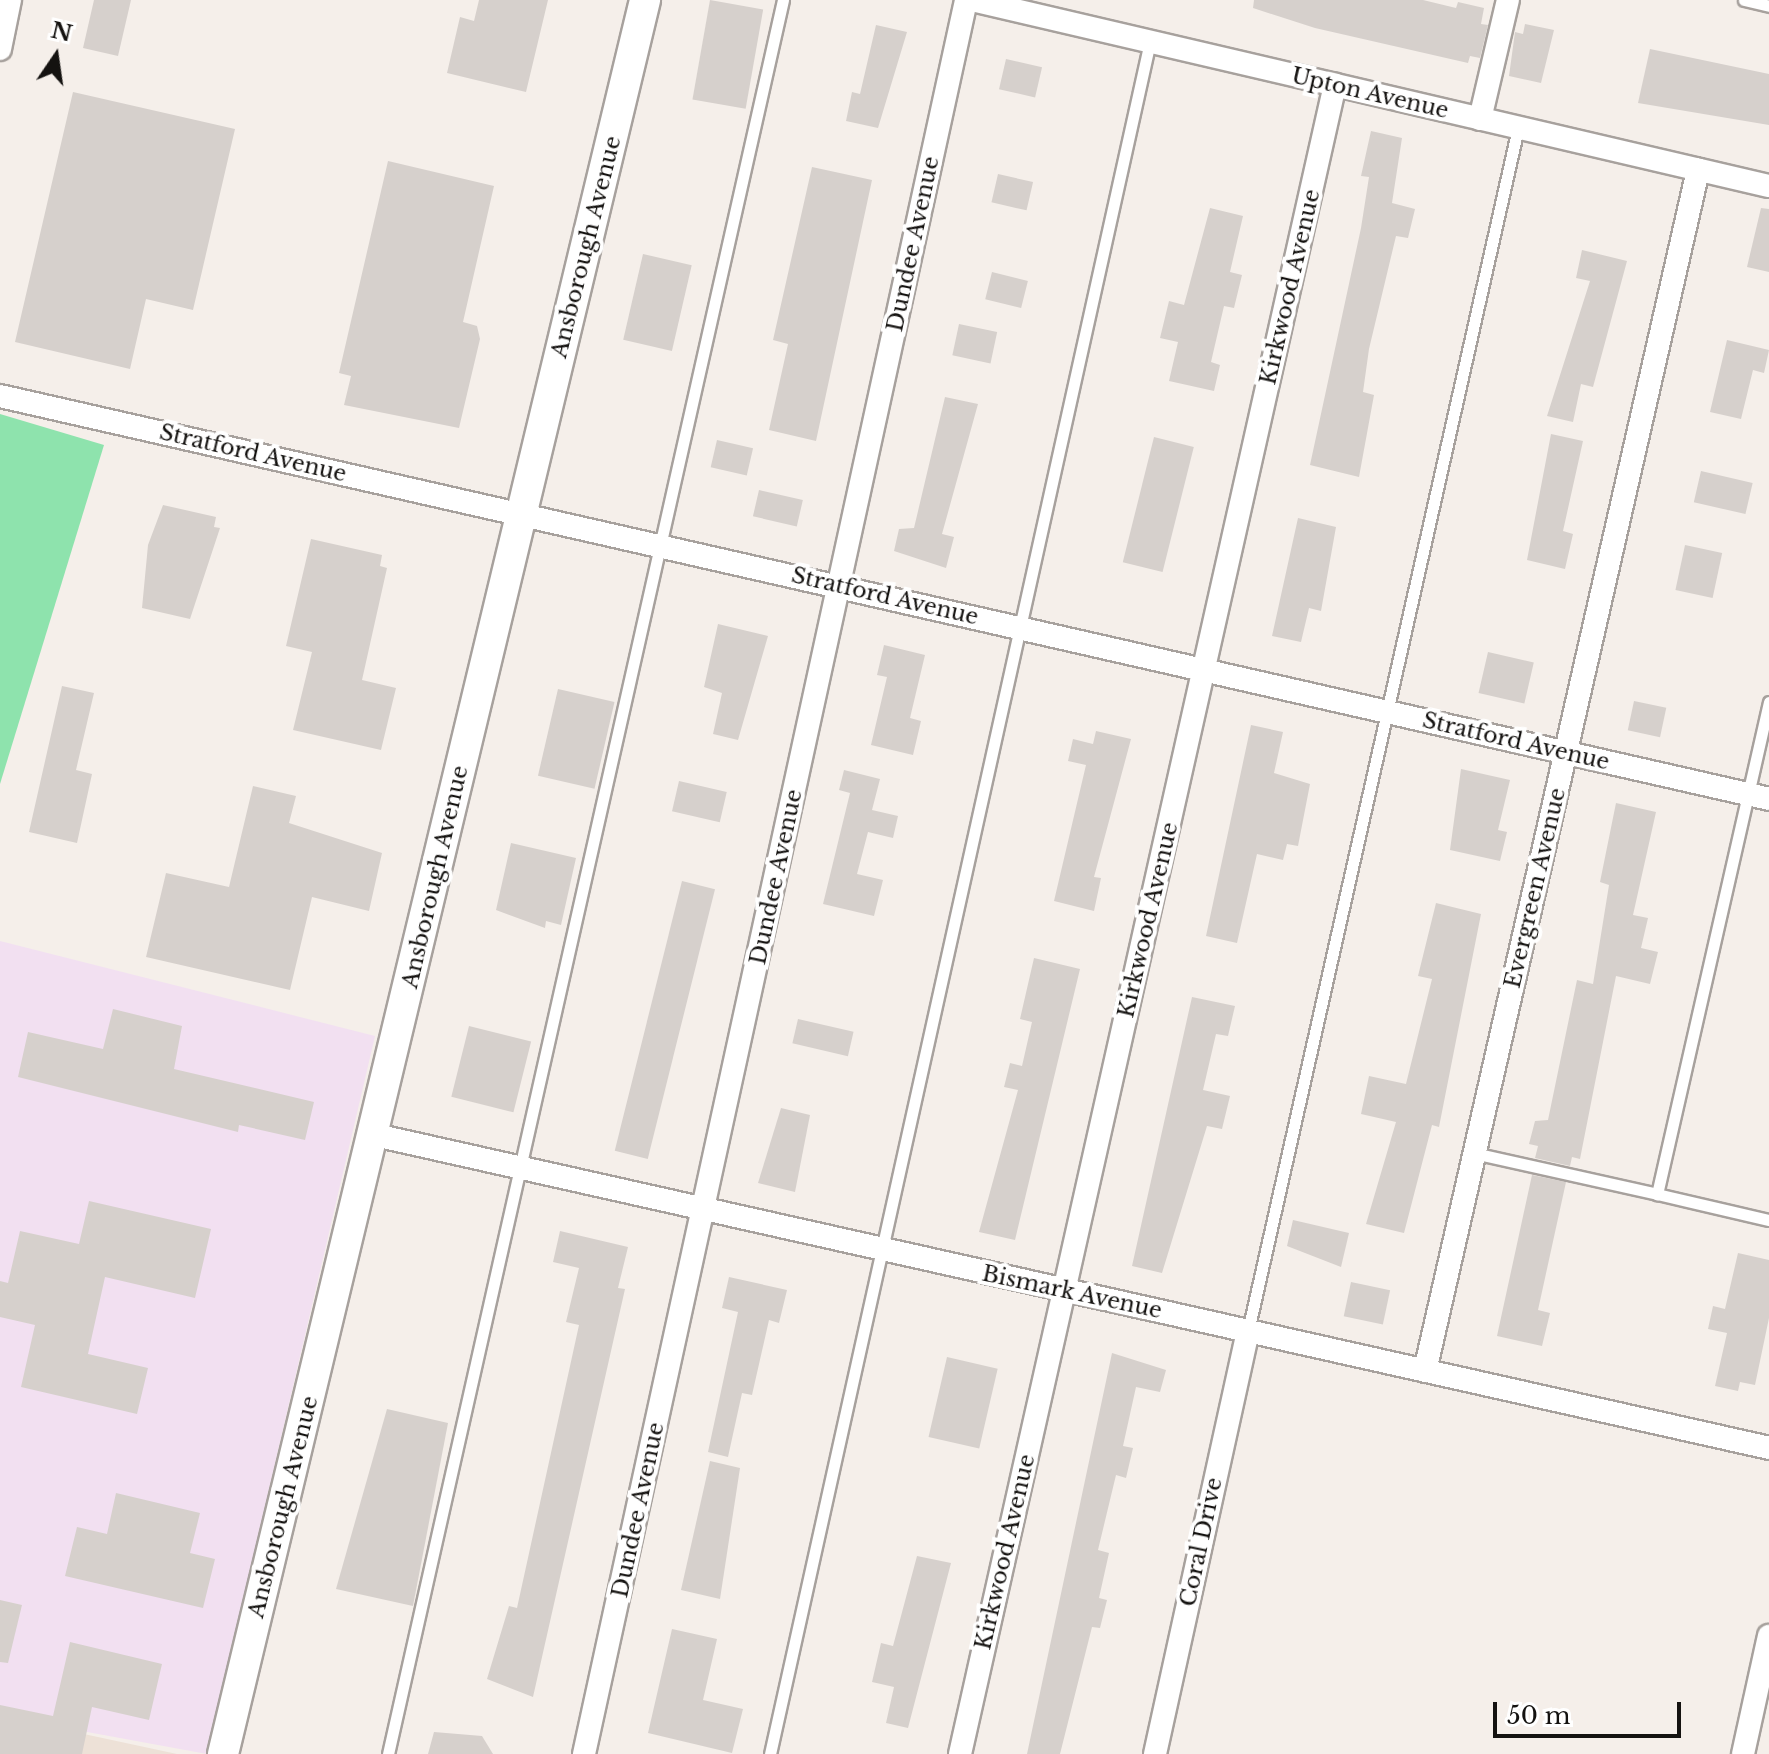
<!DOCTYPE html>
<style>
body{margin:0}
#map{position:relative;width:1769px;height:1754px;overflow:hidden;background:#f5efea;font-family:"Libre Baskerville",serif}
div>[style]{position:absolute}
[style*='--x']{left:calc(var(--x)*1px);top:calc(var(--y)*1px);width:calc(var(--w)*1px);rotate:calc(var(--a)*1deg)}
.built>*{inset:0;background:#ede1d7}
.industrial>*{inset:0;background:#f2e0f1}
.green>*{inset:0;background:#8ee3ad}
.building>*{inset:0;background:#d6d0cc;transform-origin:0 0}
.roads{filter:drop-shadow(2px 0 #a7a19d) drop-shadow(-2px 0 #a7a19d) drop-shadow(0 2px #a7a19d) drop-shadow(0 -2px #a7a19d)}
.service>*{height:11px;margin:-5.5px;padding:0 5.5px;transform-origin:5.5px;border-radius:5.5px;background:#fff}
.minor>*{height:22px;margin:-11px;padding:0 11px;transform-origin:11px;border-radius:11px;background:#fff}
.secondary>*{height:30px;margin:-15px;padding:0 15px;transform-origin:15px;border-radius:15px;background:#fff}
span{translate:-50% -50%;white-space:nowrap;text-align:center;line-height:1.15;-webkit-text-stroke:8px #fff;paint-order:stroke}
.street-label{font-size:22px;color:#141210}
.north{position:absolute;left:16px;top:16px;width:80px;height:80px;-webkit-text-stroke:6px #fff;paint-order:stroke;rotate:13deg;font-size:22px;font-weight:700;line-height:32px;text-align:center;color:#141210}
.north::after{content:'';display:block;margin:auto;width:28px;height:36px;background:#141210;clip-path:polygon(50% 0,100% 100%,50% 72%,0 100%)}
.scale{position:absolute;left:1493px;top:1702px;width:188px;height:36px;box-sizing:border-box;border:4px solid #141210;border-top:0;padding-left:10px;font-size:24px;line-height:28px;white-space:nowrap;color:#141210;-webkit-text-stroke:6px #fff;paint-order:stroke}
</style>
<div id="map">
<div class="built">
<div style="clip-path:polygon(0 1716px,177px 1754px,0 1754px)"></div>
</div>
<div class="industrial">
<div style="clip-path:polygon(0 941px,375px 1036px,207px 1754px,0 1716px)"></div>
</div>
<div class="green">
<div style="clip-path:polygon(0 414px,104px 445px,0 784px)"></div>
</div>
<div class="building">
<div style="clip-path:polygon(94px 0,131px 0,118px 56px,83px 48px)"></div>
<div style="clip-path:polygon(479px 0,548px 0,526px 92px,447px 73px,460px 17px,474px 21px)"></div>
<div style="left:710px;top:0;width:54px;height:101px;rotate:10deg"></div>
<div style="clip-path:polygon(1254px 0,1423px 0,1456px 8px,1458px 2px,1484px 8px,1481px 24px,1488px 25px,1480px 58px,1470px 56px,1468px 63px,1315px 28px,1253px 8px)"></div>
<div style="clip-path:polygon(1525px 24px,1554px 30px,1541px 83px,1509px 76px,1515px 32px,1523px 34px)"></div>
<div style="clip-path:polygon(876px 25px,907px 32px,878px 128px,846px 121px,852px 92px,860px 94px)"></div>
<div style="clip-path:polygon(1650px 49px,1769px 74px,1769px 125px,1638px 103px)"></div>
<div style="left:1006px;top:59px;width:37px;height:31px;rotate:13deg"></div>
<div style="clip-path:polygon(73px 92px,235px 129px,193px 310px,146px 299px,130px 369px,15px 342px)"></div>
<div style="clip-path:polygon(1371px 131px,1402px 138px,1392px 203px,1415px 209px,1408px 238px,1396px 236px,1369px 349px,1363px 392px,1374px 395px,1359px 477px,1310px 465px,1361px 228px,1369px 177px,1361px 176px)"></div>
<div style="clip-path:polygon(388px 161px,494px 186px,463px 322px,477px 326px,480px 339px,459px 428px,344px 405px,351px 376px,339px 373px)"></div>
<div style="clip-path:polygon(812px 167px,872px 180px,816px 441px,769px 430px,788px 344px,773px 340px)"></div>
<div style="left:998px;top:174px;width:36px;height:29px;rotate:13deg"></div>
<div style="clip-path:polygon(1210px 208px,1243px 216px,1230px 272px,1242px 275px,1234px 308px,1224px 306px,1211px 362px,1220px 365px,1214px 391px,1169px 381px,1178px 342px,1160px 338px,1169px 301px,1184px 305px)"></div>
<div style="clip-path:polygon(1761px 208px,1769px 209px,1769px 272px,1747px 267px)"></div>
<div style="clip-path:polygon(1582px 250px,1627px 261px,1593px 387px,1581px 384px,1573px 422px,1547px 416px,1590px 281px,1576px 278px)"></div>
<div style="left:643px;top:254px;width:50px;height:88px;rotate:13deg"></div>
<div style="left:992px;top:272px;width:37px;height:28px;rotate:14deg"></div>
<div style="left:959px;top:324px;width:39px;height:32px;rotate:12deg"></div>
<div style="clip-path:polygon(1727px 340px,1769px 350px,1764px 373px,1753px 370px,1741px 419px,1710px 412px)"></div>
<div style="clip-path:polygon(945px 397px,978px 404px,942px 534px,954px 537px,946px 568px,894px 551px,899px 529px,914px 528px)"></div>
<div style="clip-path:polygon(1551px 434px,1583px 441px,1563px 531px,1573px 534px,1565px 569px,1527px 560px)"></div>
<div style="left:1154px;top:437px;width:41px;height:129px;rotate:14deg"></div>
<div style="left:717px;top:440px;width:37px;height:28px;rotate:13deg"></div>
<div style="left:1701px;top:471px;width:53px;height:32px;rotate:13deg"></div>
<div style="left:759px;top:490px;width:45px;height:27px;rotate:13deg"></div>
<div style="clip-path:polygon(163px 505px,216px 517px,214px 527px,220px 528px,190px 619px,142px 608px,148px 545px)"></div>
<div style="clip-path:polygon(1298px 518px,1336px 527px,1321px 611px,1309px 608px,1301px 642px,1272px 636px)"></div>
<div style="clip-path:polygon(311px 539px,382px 555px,380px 566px,387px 568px,362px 680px,396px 688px,381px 750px,293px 730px,312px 652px,286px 646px)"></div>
<div style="left:1685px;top:545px;width:38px;height:46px;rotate:12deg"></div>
<div style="clip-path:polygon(718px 624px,768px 636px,738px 740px,713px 734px,722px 693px,704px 687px)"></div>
<div style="clip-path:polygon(884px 645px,925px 655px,910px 718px,921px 721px,913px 755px,871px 745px,887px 677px,877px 675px)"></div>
<div style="left:1488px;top:652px;width:47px;height:42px;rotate:13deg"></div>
<div style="clip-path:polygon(62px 686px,94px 693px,76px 770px,92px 774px,77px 843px,29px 832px)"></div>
<div style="left:558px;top:689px;width:58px;height:89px;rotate:13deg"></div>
<div style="left:1634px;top:701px;width:33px;height:30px;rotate:12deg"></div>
<div style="clip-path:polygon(1251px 725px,1283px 732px,1274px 773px,1310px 784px,1298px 846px,1287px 844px,1283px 860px,1257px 854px,1237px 943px,1206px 936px)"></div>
<div style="clip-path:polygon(1096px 731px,1131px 739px,1094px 877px,1101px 878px,1094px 911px,1054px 901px,1086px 765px,1068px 761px,1073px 739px,1093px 744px)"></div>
<div style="clip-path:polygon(1461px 769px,1510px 780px,1498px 830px,1507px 832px,1500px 861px,1450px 850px)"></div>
<div style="clip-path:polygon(844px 770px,880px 779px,872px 810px,898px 816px,893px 838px,868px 832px,857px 874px,883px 880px,874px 916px,823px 904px,850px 793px,839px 790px)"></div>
<div style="left:679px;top:781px;width:49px;height:31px;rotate:13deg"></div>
<div style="clip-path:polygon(253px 786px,296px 796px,289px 823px,382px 853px,369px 911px,312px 897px,290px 990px,146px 957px,166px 873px,229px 887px)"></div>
<div style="clip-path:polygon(1616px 803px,1656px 812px,1633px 915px,1648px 918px,1641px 948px,1658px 952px,1650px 984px,1616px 976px,1580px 1159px,1572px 1157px,1570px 1166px,1535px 1158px,1538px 1146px,1529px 1144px,1535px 1121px,1548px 1120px,1577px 980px,1593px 984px,1609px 885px,1600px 882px)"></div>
<div style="clip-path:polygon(511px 843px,576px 858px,561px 925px,546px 921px,545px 928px,496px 910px)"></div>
<div style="left:682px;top:881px;width:34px;height:278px;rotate:14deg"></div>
<div style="clip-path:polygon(1436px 903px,1481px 914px,1439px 1127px,1432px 1125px,1404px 1233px,1366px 1224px,1396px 1122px,1361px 1114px,1369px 1076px,1406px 1084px,1432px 979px,1418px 976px)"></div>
<div style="clip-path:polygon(1034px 958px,1080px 969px,1015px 1240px,979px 1232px,1018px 1090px,1004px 1087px,1010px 1063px,1022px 1066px,1032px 1022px,1020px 1019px)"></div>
<div style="clip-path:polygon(1192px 997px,1235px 1006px,1228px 1036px,1216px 1034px,1203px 1090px,1230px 1096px,1222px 1129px,1207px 1126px,1162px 1273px,1132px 1266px)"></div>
<div style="clip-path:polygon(113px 1009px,182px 1026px,174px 1069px,314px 1102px,305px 1140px,239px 1125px,238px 1132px,18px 1077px,28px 1032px,103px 1049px)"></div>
<div style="left:798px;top:1019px;width:57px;height:25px;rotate:13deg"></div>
<div style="left:469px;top:1026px;width:64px;height:73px;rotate:14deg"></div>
<div style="clip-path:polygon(781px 1108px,810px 1115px,795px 1192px,758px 1183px)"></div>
<div style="clip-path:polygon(1532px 1175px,1566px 1182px,1538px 1310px,1550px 1313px,1542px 1346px,1497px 1336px)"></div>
<div style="clip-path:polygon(89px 1201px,211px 1229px,195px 1298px,105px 1277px,88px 1354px,148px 1368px,137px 1414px,21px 1387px,35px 1325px,0 1317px,0 1281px,8px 1283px,20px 1231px,79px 1244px)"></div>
<div style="clip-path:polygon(1293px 1220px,1349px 1233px,1341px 1267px,1287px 1246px)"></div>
<div style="clip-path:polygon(560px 1231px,628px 1247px,618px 1288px,625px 1289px,533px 1697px,487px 1679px,509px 1606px,517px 1608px,579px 1325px,566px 1322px,579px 1268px,553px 1262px)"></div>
<div style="clip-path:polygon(1738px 1253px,1769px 1260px,1769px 1318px,1755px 1385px,1740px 1382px,1738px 1391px,1715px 1386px,1727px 1333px,1708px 1329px,1713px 1306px,1725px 1309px)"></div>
<div style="clip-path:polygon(729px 1277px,787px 1290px,779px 1323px,769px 1320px,752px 1395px,742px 1393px,728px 1457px,708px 1452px,738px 1312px,722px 1308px)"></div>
<div style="left:1351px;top:1282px;width:40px;height:35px;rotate:12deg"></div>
<div style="clip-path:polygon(1112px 1353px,1166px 1370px,1160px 1392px,1136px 1387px,1123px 1446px,1133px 1448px,1126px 1478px,1116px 1475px,1098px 1550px,1109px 1553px,1099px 1598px,1107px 1600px,1100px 1628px,1092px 1627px,1060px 1754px,1027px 1754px)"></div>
<div style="left:947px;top:1357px;width:52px;height:82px;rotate:13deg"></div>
<div style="clip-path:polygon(387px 1409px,448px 1423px,413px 1606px,336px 1589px)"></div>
<div style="clip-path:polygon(710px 1461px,740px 1468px,720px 1599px,681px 1590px)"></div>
<div style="clip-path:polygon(116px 1493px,200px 1513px,190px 1553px,215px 1559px,203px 1608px,65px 1576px,77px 1527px,107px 1534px)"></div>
<div style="clip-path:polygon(917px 1556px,951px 1563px,908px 1728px,886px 1723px,894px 1687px,872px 1682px,881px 1643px,893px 1646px)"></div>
<div style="clip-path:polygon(0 1600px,22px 1605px,8px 1663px,0 1662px)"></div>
<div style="clip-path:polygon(672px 1629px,717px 1639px,703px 1700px,743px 1709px,732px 1753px,648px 1733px)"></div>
<div style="clip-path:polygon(70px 1642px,162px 1664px,149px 1720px,92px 1707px,82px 1754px,0 1754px,0 1705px,53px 1716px)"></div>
<div style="clip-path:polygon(434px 1732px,482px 1736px,493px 1754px,428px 1754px)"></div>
</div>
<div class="roads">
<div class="service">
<div style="--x:1744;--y:0;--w:26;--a:13"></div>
<div style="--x:1769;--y:702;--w:505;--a:102.82"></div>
<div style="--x:1657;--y:1194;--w:115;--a:13.1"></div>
<div style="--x:1474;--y:1153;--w:188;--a:12.6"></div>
<div style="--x:1248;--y:1331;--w:1233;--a:-77.35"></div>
<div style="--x:388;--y:1754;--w:1798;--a:-77.31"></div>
<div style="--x:770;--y:1754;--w:1754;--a:-77.49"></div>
</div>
<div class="minor">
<div style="--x:972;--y:0;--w:818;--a:13.14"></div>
<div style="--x:0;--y:49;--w:50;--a:-78.5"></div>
<div style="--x:1480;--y:119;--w:122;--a:-76.8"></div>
<div style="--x:0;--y:396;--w:1814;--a:12.83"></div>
<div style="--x:375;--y:1135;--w:1429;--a:12.65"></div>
<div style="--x:1425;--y:1371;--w:1232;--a:-77.19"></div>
<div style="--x:584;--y:1754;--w:1795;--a:-77.71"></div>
<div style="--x:960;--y:1754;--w:1711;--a:-77.34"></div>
<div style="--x:1155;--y:1754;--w:433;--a:-77.6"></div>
<div style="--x:1743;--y:1754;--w:121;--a:-77.6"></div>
</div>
<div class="secondary">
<div style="--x:223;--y:1754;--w:1804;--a:-76.47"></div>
</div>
</div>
<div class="street-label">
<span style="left:1370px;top:93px;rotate:13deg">Upton Avenue</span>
<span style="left:913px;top:244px;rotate:-78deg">Dundee Avenue</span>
<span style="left:586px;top:247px;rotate:-76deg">Ansborough Avenue</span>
<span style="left:1290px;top:287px;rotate:-77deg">Kirkwood Avenue</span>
<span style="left:253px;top:453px;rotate:13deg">Stratford Avenue</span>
<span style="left:885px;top:596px;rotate:13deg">Stratford Avenue</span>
<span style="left:1516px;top:741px;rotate:13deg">Stratford Avenue</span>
<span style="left:435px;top:877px;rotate:-77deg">Ansborough Avenue</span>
<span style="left:776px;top:877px;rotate:-78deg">Dundee Avenue</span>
<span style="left:1535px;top:888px;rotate:-77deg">Evergreen Avenue</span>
<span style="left:1148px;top:920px;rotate:-77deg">Kirkwood Avenue</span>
<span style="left:1072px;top:1292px;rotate:12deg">Bismark Avenue</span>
<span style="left:283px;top:1507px;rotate:-76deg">Ansborough Avenue</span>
<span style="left:638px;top:1510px;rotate:-78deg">Dundee Avenue</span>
<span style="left:1201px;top:1542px;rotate:-78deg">Coral Drive</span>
<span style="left:1005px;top:1552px;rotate:-77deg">Kirkwood Avenue</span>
</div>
<div class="north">N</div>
<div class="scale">50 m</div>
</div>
